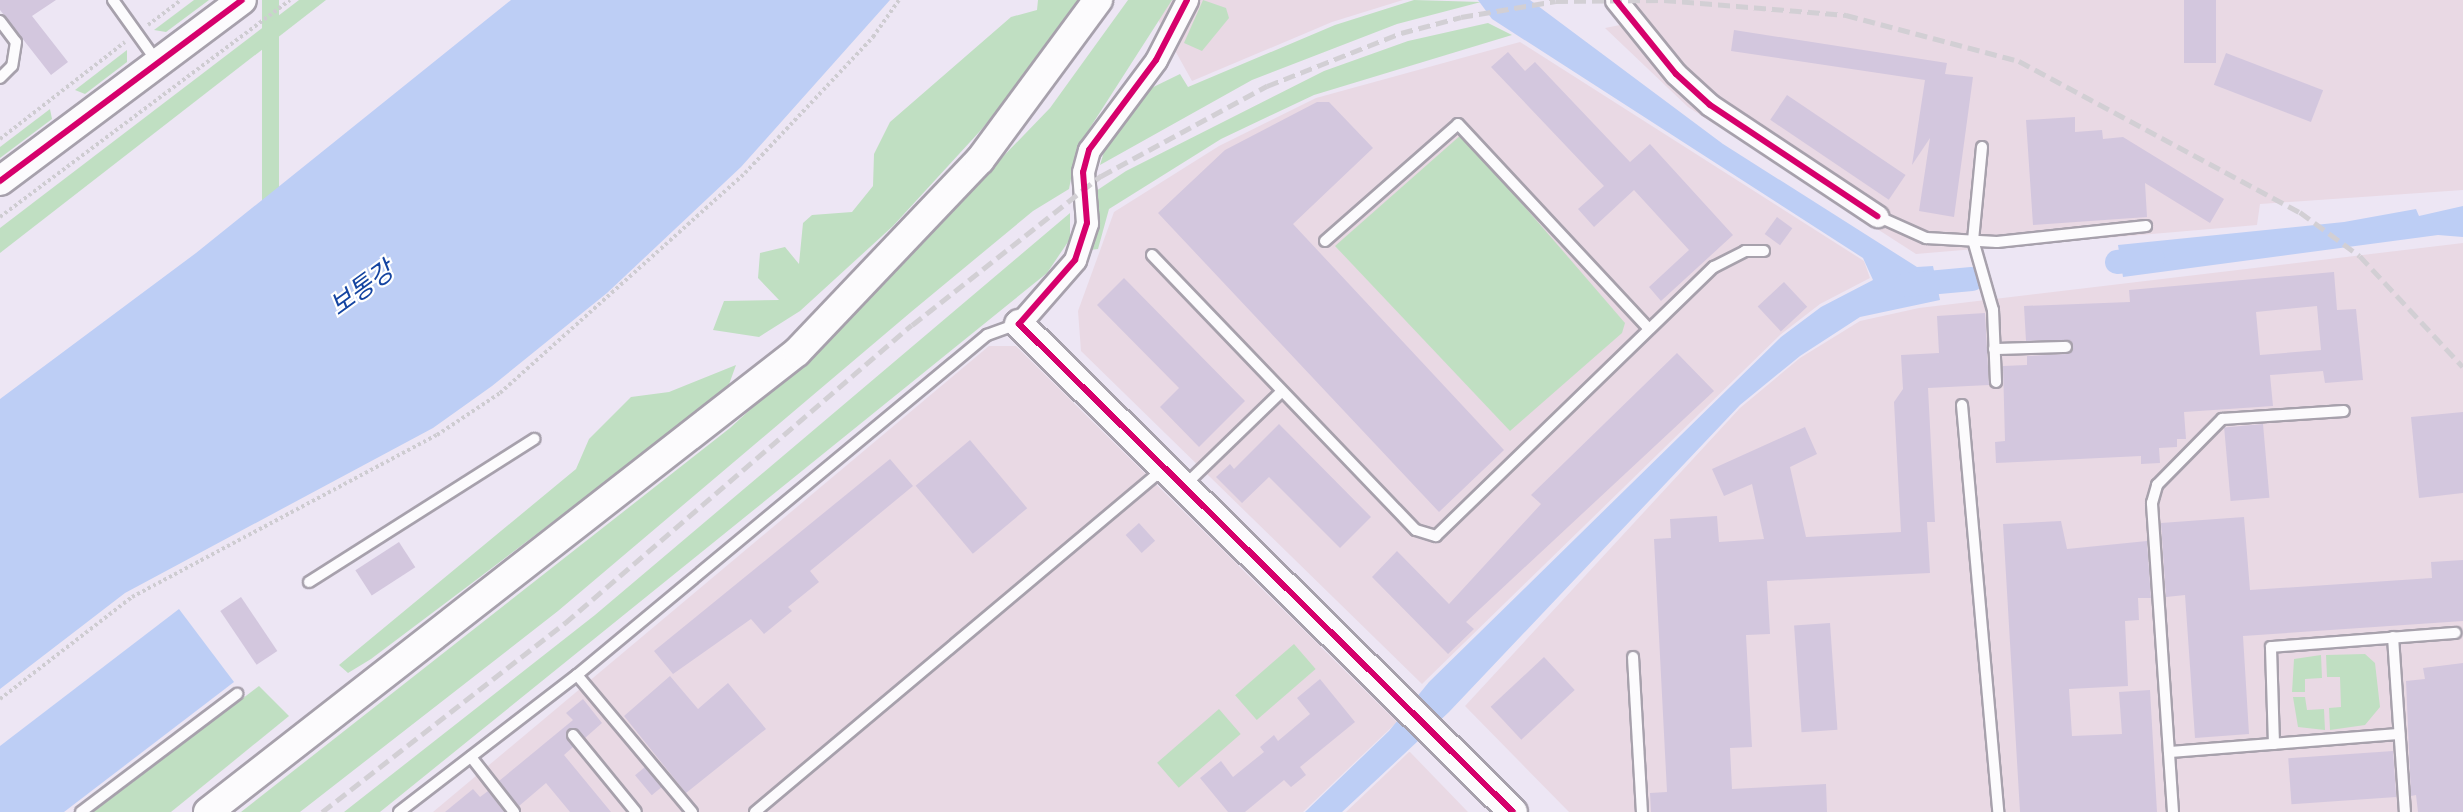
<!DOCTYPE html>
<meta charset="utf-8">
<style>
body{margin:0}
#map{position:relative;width:2463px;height:812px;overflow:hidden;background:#ede6f4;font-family:"Zilla Slab","Noto Sans KR",serif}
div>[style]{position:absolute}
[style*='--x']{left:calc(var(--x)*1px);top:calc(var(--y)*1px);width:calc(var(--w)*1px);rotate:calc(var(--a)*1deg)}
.industrial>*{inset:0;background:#e9d9e4}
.green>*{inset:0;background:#c0dfc2;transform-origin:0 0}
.water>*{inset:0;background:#bdcef5}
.canal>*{height:24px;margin:-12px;padding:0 12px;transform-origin:12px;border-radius:12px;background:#bdcef5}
.building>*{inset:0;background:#d3c7de;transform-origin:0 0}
.path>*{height:4px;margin-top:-2px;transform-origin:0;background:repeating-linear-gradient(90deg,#ceccd1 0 3px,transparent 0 6px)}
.roads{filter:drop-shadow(2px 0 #a7a1ac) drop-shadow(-2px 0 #a7a1ac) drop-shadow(0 2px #a7a1ac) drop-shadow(0 -2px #a7a1ac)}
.lane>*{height:10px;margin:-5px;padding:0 5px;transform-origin:5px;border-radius:5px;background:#fcfbfd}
.street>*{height:21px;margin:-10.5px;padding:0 10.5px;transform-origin:10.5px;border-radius:10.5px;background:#fcfbfd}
.secondary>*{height:28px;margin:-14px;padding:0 14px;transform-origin:14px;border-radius:14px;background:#fcfbfd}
.rail>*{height:4.5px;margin-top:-2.25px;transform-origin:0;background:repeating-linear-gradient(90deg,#d2cfd4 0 12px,transparent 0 18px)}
.cycleway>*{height:6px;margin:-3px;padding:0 3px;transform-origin:3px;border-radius:3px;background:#d6006c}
span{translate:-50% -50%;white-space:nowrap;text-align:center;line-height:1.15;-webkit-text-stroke:4.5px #fff;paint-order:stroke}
.water-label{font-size:26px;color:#1444a1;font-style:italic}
</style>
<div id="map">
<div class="industrial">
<div style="clip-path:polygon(1147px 0,1403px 0,1332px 22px,1192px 81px)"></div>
<div style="clip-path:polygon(1625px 0,2463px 0,2463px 190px,2260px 204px,2257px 225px,1916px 254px,1688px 107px,1605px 28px,1640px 21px)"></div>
<div style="clip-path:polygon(1520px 42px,1864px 261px,1870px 278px,1820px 304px,1780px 335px,1422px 684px,1081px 351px,1078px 311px,1114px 212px,1219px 146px,1316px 98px)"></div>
<div style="clip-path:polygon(2463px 243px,2463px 812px,1569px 812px,1465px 706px,1740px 408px,1800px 358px,1860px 321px,1919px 308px)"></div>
<div style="clip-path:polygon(989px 346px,1016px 346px,1397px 722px,1303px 812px,433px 812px)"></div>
<div style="clip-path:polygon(1410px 752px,1468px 812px,1346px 812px,1409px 752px)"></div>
</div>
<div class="green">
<div style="clip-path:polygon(194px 0,209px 0,166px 32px,154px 30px)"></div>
<div style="left:262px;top:0;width:17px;height:328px"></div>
<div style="clip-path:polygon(299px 0,326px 0,0 253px,0 228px)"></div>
<div style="clip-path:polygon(1038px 0,1086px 0,981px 130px,893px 226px,800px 311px,759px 337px,713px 330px,724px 301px,779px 300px,758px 278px,760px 253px,785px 247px,799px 264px,803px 223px,812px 215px,852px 212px,873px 186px,874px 154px,890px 122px,1011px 17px,1037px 10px)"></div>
<div style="clip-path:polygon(1128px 0,1172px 0,1077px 148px,1069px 189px,1033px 211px,911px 312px,558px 611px,300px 812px,241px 812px,730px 428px,819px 347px,1050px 108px)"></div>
<div style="clip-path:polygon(1203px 0,1226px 8px,1229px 18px,1202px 51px,1184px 43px)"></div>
<div style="clip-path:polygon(1414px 0,1481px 2px,1397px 24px,1252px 80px,1100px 165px,1109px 135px,1137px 95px,1180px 74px,1188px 87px,1335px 25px)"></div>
<div style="clip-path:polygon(1488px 23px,1512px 35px,1314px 95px,1221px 139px,1109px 209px,1098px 249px,1090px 250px,1093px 193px,1126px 171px,1324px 71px,1408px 41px)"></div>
<div style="clip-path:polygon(127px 50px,127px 62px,85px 94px,75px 90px)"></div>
<div style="clip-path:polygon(50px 109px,52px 119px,0 158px,0 147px)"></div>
<div style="clip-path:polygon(1462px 134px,1625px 323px,1622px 333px,1510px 431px,1335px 246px)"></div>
<div style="clip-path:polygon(1070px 213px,1070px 239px,1047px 273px,380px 812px,344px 812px,595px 615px)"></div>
<div style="clip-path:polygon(736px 365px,727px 390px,480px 577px,371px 659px,348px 673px,339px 665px,576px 469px,589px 439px,631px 397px,669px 392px)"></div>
<div style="left:1294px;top:644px;width:33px;height:78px;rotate:49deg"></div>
<div style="clip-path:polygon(2365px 654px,2375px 663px,2380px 707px,2365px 725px,2330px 730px,2329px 708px,2341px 707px,2340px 677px,2327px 677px,2326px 655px)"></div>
<div style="clip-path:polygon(2321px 655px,2322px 678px,2305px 679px,2305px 692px,2292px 692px,2294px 659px)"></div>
<div style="clip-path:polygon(259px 686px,289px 716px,171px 812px,93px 812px)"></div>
<div style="clip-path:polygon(2293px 697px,2305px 697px,2307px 710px,2324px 709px,2325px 730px,2298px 727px)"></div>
<div style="left:1219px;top:709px;width:33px;height:82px;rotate:49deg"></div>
</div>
<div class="water">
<div style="clip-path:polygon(511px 0,890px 0,741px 167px,607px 293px,492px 386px,433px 428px,125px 593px,0 689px,0 399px,196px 253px)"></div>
<div style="clip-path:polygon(1478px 0,1530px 0,1723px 144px,1917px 267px,1933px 266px,1940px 300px,1860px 317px,1800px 356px,1740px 405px,1449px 712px,1342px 812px,1305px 812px,1389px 731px,1429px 682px,1781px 337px,1821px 307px,1873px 280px,1863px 258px,1492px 19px)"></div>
<div style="clip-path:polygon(2463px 206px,2463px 237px,2438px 235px,2123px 277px,2118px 245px,2344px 222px,2416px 209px,2419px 216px)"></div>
<div style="clip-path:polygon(179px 609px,234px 682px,64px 812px,0 812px,0 746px)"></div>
</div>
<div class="canal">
<div style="--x:2117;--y:262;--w:36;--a:-6"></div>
<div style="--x:1906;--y:285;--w:66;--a:-5.2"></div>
</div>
<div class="building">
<div style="clip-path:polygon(0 0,56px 0,32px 16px,68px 62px,51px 75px,0 10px)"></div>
<div style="left:2184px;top:0;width:32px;height:63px"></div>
<div style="clip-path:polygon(1734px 30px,1947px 63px,1945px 74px,1973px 77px,1954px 217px,1919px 211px,1930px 138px,1912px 165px,1925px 80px,1731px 51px)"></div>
<div style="clip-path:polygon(1508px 52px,1525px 71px,1535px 62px,1630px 162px,1650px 144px,1733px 235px,1661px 301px,1649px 287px,1689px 250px,1634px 190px,1594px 227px,1578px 209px,1604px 186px,1491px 67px)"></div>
<div style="left:2226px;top:53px;width:104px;height:34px;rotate:21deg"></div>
<div style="left:1787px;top:95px;width:143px;height:30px;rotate:34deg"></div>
<div style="clip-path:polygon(1317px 102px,1329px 102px,1373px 148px,1293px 224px,1504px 450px,1439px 512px,1158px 213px,1225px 150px)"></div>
<div style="clip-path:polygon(2075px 117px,2075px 132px,2102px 130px,2103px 139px,2123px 137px,2224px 199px,2210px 223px,2145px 183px,2147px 217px,2033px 225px,2026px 120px)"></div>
<div style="left:1777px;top:217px;width:19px;height:21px;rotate:36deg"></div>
<div style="clip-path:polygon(evenodd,2334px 272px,2337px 310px,2356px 309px,2363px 380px,2325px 383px,2323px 371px,2270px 375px,2273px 406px,2184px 412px,2186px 439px,2177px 439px,2177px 447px,2159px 448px,2160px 463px,2141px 464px,2141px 456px,1996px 463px,1995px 442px,2005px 441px,2003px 366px,2027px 365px,2027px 356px,2067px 354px,2073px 347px,2066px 340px,2026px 341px,2024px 306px,2130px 302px,2129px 290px,2334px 272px,2317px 306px,2321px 350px,2260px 355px,2256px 312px,2317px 306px)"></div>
<div style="clip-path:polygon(1124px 278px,1245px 401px,1199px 447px,1160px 407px,1179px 388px,1097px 305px)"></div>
<div style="left:1784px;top:282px;width:34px;height:36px;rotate:47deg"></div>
<div style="clip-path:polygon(1985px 313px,1989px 385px,1928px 388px,1935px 522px,1927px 522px,1930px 573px,1767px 581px,1770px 634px,1746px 635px,1752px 747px,1730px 748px,1732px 789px,1826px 784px,1827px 812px,1651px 812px,1650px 793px,1667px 792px,1654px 539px,1671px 538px,1670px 519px,1717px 516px,1719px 542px,1764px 539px,1752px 484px,1724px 496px,1712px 469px,1805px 427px,1817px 454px,1790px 467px,1806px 537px,1901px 532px,1894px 402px,1903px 389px,1901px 355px,1939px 353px,1937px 316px)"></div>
<div style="clip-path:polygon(1677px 353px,1714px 391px,1466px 622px,1474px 629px,1448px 654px,1372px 577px,1397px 551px,1449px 604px,1541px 504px,1531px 495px)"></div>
<div style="clip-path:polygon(2463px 412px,2463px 493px,2419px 498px,2411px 417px)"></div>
<div style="clip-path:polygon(1279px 424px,1371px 517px,1340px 548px,1269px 477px,1242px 503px,1216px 477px,1230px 464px,1234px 469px)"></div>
<div style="left:2263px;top:424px;width:74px;height:39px;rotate:85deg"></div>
<div style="left:970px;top:440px;width:89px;height:71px;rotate:50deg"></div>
<div style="clip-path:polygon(890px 459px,913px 486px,810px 571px,819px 582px,788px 607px,792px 611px,764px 634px,751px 619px,673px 674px,654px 651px)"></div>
<div style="clip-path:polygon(2244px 517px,2250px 590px,2432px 578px,2431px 562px,2463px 560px,2463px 621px,2243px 636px,2249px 734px,2195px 738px,2185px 595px,2166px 597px,2161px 523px)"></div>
<div style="clip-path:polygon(2061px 521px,2067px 549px,2147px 541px,2151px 598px,2138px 598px,2139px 620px,2125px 621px,2128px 686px,2069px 689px,2072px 736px,2122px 734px,2119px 692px,2150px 690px,2157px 812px,2020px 812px,2003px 524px)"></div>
<div style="left:1139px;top:523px;width:24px;height:18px;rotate:48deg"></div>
<div style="left:399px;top:542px;width:30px;height:52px;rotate:57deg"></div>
<div style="left:241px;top:597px;width:65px;height:25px;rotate:56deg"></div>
<div style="left:1830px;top:623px;width:107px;height:36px;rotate:86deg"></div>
<div style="left:1544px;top:657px;width:45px;height:73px;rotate:47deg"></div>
<div style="clip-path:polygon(2463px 663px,2463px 812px,2418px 812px,2416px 795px,2411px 796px,2406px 681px,2425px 679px,2423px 668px)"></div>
<div style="clip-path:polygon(670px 676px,698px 709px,728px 683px,766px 729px,686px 793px,624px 716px)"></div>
<div style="clip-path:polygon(1320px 679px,1355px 722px,1300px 767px,1306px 775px,1291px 787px,1284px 780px,1245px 812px,1228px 812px,1200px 778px,1221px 761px,1233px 777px,1264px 752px,1260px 747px,1274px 735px,1278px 741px,1310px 714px,1297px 698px)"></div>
<div style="clip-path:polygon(583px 699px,602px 723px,585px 738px,569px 729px,566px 737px,573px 747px,564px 755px,611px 812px,570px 812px,546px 783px,519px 806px,499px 781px,573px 720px,566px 713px)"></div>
<div style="left:2393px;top:751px;width:46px;height:105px;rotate:86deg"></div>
<div style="left:645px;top:767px;width:26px;height:13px;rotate:50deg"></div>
<div style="clip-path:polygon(473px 789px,480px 797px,488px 791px,504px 812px,445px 812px)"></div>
</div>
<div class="path">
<div style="--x:148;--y:25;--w:41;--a:-37.1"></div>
<div style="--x:0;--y:139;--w:158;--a:-37.8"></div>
<div style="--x:0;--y:217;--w:362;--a:-36.8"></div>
<div style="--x:0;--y:699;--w:167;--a:-37.7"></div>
<div style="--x:132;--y:597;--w:345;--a:-28"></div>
<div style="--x:437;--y:435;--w:76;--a:-33.7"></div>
<div style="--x:500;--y:393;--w:329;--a:-41.9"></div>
<div style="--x:745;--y:173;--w:187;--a:-46.7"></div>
<div style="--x:873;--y:37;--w:45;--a:-54.9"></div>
</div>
<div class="roads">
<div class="lane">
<div style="--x:113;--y:0;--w:77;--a:54.5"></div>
<div style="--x:0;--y:21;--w:26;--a:53"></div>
<div style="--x:16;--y:42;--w:24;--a:99"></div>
<div style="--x:12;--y:66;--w:17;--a:135"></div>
<div style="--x:1982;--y:147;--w:93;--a:95.5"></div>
<div style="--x:1973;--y:240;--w:73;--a:74.1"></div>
<div style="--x:1993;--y:310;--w:72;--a:87.6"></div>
<div style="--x:1877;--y:216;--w:54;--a:24.2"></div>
<div style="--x:1926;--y:238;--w:71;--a:3.2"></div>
<div style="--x:1997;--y:242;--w:150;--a:-6.1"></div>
<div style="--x:1325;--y:241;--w:177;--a:-41.3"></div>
<div style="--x:1458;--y:124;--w:279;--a:47"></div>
<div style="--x:1152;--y:255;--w:381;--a:46.2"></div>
<div style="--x:1416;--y:530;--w:21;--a:17"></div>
<div style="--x:1436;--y:536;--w:387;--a:-44.1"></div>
<div style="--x:1714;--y:267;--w:35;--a:-27"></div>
<div style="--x:1745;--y:251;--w:19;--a:0"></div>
<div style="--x:1994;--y:349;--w:72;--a:-1.6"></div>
<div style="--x:1962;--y:405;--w:409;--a:84.9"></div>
<div style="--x:1184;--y:486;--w:135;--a:-44.1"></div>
<div style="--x:309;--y:582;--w:267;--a:-32.4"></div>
<div style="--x:2393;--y:637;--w:175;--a:86.1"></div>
<div style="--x:1633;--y:657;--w:155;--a:86.7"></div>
<div style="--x:577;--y:675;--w:179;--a:50"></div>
<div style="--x:573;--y:735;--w:99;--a:50.7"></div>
<div style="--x:2274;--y:744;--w:97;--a:-91.8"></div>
<div style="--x:2271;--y:647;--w:185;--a:-4.4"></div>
<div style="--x:2169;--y:752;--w:231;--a:-4.5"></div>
<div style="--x:471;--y:757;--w:70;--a:52"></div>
<div style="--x:81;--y:812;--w:196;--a:-37.1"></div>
<div style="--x:399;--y:812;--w:225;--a:-37.6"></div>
<div style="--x:577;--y:675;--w:533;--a:-39.67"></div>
<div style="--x:987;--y:335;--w:33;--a:-20"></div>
<div style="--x:755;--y:812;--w:532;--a:-40.04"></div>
<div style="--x:2173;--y:812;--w:310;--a:-93.9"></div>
<div style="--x:2152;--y:503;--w:19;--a:-74"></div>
<div style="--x:2157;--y:485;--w:93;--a:-45.4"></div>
<div style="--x:2222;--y:419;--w:122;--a:-3.8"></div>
</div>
<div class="street">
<div style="--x:1616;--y:0;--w:95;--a:51"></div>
<div style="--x:1676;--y:74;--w:46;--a:42.4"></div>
<div style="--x:1710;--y:105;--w:201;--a:33.6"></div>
<div style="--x:1019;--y:324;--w:85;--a:-48.8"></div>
<div style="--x:1075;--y:260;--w:39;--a:-72"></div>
<div style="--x:1087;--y:223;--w:51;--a:-94.5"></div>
<div style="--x:1083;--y:172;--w:23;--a:-75"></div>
<div style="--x:1089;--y:150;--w:112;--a:-53.3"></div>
<div style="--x:1156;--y:60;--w:68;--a:-62.7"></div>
</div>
<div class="secondary">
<div style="--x:0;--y:181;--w:302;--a:-36.8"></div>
<div style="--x:1019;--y:324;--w:694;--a:44.65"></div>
<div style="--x:208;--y:812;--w:747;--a:-37.99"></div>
<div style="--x:797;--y:352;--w:265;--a:-46.4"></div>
<div style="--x:980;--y:160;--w:199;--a:-53.6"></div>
</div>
</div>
<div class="rail">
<div style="--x:322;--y:812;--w:308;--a:-37.9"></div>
<div style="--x:565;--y:623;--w:457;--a:-40.7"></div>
<div style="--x:912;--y:325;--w:241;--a:-38.3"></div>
<div style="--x:1101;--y:176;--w:189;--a:-28.5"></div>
<div style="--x:1267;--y:86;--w:144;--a:-21.6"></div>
<div style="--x:1401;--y:33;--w:62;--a:-14.9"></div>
<div style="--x:1461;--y:17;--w:96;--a:-9.6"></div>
<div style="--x:1556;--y:1;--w:108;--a:-0.5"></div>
<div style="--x:1664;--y:0;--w:183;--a:4.7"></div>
<div style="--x:1846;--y:15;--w:179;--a:14.9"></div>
<div style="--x:2019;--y:61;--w:319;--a:28.3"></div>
<div style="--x:2300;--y:212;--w:74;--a:36.3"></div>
<div style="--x:2360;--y:256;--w:151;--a:47.1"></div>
</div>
<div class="cycleway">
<div style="--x:1187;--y:0;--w:68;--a:117.3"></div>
<div style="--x:1156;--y:60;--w:112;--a:126.7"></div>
<div style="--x:1089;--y:150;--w:23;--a:105"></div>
<div style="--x:1083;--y:172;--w:51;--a:85.5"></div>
<div style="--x:1087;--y:223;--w:39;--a:108"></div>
<div style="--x:1075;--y:260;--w:85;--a:131.2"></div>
<div style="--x:1019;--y:324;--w:694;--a:44.65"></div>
<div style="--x:1616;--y:0;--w:95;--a:51"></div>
<div style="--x:1676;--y:74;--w:46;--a:42.4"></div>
<div style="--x:1710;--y:105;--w:201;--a:33.6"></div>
<div style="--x:0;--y:181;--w:302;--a:-36.8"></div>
</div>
<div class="water-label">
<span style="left:362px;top:289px;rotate:-36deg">보통강</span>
</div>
</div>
